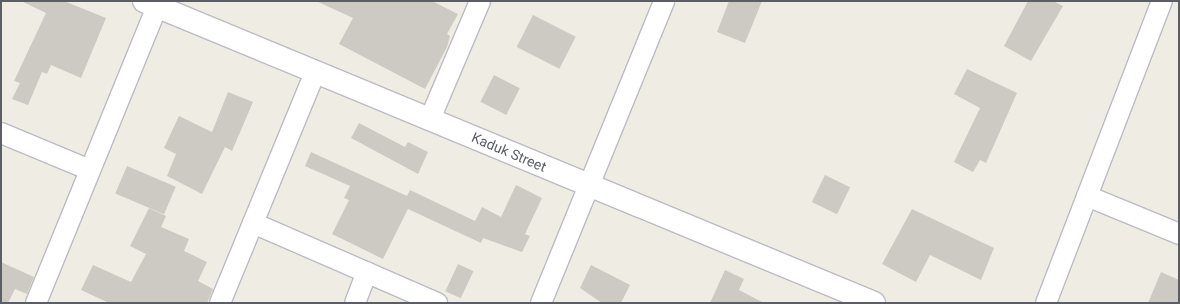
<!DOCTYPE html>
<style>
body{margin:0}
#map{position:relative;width:1180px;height:304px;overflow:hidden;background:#efede3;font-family:Roboto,sans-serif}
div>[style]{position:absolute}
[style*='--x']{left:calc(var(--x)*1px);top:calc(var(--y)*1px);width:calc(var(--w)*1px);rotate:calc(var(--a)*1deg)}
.building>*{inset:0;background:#cccac2;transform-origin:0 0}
.roads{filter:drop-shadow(1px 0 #babcc3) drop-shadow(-1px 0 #babcc3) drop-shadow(0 1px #babcc3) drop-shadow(0 -1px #babcc3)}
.minor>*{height:20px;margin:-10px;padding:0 10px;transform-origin:10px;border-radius:10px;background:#fff}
.tertiary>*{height:22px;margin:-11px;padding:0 11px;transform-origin:11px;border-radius:11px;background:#fff}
span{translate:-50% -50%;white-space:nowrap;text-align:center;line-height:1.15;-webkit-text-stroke:4px #fff;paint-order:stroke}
.street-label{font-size:14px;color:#5b5e65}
.frame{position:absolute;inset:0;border:2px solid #5b5e65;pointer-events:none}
</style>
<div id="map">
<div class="building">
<div style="clip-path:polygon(21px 1px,64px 1px,106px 18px,81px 78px,51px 65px,47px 74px,42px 72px,28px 105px,12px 99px,20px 83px,14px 81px,46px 13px)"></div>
<div style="clip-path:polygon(316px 1px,432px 1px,458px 14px,447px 34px,450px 36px,447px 47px,425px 89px,339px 44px,353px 18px)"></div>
<div style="clip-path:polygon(729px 1px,762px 1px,745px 43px,717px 32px)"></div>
<div style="clip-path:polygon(1028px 1px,1053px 1px,1063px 6px,1031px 61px,1004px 46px)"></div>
<div style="left:533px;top:15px;width:48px;height:36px;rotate:27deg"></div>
<div style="clip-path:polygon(967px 69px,1017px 93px,986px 163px,980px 160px,973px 172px,954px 162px,980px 108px,954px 94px)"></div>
<div style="left:494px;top:75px;width:29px;height:30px;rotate:27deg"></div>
<div style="clip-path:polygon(228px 92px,253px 102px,232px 151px,225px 147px,202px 194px,167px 176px,176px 154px,164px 148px,179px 116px,212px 132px)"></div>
<div style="clip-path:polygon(359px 123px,405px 147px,408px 142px,428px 152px,418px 174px,351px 138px)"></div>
<div style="clip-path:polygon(311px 152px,407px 196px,410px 190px,475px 221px,482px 207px,501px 217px,516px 185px,542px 198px,525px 234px,530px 236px,522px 252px,483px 238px,481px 243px,408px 209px,383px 259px,332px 234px,349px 200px,344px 198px,350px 186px,305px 166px)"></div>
<div style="left:127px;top:166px;width:53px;height:30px;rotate:23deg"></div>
<div style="left:825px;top:175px;width:28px;height:30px;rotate:26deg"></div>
<div style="clip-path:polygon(149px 208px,166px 216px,161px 227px,189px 239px,184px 251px,207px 262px,198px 281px,213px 289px,207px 303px,109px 303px,81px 290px,93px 265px,131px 282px,146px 254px,130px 246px)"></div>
<div style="clip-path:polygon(912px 209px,994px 248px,981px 280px,930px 255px,916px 282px,882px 264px)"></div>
<div style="clip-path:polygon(1px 262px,34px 277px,27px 294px,15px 289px,8px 303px,1px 303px)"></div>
<div style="left:458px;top:264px;width:17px;height:30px;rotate:25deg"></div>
<div style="clip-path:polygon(591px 265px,630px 285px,621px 303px,602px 303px,580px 288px)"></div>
<div style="clip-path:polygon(725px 270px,744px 279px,739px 290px,764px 303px,710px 303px)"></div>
<div style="clip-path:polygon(1161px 272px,1179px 280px,1179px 303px,1148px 303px)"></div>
</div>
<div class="roads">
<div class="minor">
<div style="--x:430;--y:119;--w:128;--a:-67"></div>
<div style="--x:1;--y:133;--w:96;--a:22.6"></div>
<div style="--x:1087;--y:196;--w:100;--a:22.4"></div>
<div style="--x:253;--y:223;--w:201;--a:23.5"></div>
<div style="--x:36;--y:303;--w:326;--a:-67.8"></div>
<div style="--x:220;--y:303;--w:250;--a:-67.6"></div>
<div style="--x:355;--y:303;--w:33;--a:-69"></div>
<div style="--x:541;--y:303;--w:326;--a:-67.8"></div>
<div style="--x:1046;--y:303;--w:324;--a:-69"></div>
</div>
<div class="tertiary">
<div style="--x:144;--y:1;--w:790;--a:22.47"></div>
</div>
</div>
<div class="street-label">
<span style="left:509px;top:152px;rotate:23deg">Kaduk Street</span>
</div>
<div class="frame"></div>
</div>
